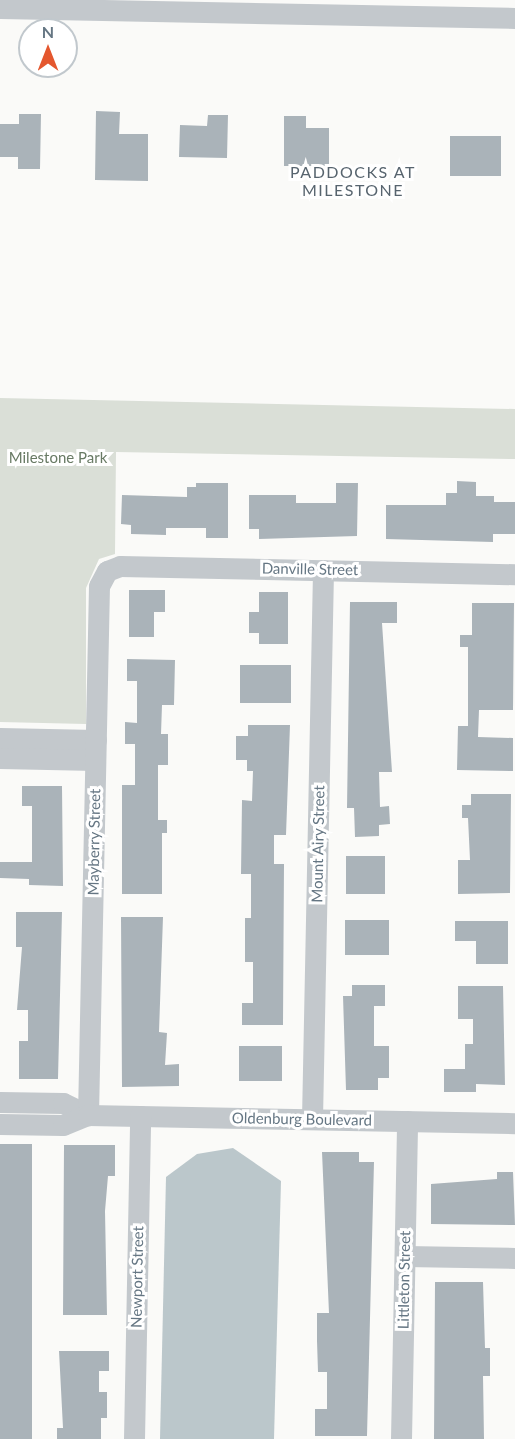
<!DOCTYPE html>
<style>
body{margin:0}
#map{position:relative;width:515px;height:1439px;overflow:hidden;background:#fafaf8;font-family:Lato,sans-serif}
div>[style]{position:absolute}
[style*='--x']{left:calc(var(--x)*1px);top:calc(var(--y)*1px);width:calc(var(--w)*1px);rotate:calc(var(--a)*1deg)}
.green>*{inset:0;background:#dadfd7}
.water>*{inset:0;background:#bbc7cb}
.building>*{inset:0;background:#aab3b9;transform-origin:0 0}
.minor>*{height:21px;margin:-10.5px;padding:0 10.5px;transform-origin:10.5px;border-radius:10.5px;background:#c3c8cc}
span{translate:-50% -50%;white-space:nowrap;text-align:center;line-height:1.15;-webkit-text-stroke:6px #fff;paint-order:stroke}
.park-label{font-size:15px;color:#687a64}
.street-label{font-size:15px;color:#657683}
.neighbourhood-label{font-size:16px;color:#57646e;letter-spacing:1.5px}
.north{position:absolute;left:18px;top:18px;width:60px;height:60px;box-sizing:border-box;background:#fff;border:2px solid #c1c8cd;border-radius:50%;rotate:0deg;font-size:16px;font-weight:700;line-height:24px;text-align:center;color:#657683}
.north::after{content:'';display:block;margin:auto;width:21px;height:27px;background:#e4572e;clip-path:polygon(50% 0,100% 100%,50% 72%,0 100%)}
</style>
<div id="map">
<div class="green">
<div style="clip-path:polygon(0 398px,515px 409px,515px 459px,116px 452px,115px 554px,99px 559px,86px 588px,86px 724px,0 722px)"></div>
</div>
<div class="water">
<div style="clip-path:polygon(233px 1148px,281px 1181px,274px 1439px,160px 1439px,166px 1177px,197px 1154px)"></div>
</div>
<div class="building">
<div style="clip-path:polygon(96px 111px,120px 112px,119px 134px,148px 134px,148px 181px,95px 180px)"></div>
<div style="clip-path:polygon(19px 114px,41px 114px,40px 169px,18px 169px,18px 157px,0 157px,0 124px,19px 124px)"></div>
<div style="clip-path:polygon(208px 115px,228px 115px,227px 158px,179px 157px,180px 125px,207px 126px)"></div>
<div style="clip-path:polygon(284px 116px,306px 116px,306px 128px,329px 128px,329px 166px,284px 166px)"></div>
<div style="left:450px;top:136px;width:51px;height:40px"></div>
<div style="clip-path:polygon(457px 481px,476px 482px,476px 496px,494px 496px,494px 502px,515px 502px,515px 534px,493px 534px,493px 542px,386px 539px,386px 505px,446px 505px,446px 493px,457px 493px)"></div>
<div style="clip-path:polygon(196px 483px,228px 483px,228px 538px,206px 538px,206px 528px,166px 528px,166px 535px,131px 534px,131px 525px,121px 524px,122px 495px,187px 497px,187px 487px,196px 487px)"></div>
<div style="clip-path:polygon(336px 483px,358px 483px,357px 536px,259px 539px,259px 529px,249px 529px,249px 495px,296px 495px,296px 503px,336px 503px)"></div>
<div style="clip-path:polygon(129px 590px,165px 590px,165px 612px,154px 612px,154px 637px,129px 637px)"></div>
<div style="clip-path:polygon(259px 592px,288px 592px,288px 644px,259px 644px,259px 633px,249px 633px,249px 612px,259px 612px)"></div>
<div style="clip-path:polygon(350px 602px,397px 602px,397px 623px,382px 623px,392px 772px,379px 772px,380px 807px,389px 806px,390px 824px,379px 825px,379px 836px,355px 837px,354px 808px,347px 808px)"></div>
<div style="clip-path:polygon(472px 603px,514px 603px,513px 710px,479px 710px,478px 737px,513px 738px,513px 771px,457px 770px,458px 726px,468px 726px,468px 647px,460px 647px,460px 635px,472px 635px)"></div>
<div style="clip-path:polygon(127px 659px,175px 660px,174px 705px,162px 705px,161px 734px,168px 734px,168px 765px,158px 765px,158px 820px,167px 820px,167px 833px,162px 833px,162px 894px,122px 894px,122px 785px,135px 785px,135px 744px,125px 744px,125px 722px,137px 723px,137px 681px,127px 681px)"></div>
<div style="left:240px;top:665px;width:51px;height:38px"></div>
<div style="clip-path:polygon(248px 725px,290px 725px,286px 835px,274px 835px,274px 864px,284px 864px,283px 1025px,242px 1025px,242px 1003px,253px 1003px,253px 962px,245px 962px,245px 918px,251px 918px,251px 874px,241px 874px,242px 800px,252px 801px,253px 771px,247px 771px,247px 760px,236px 760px,236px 736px,248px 736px)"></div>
<div style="clip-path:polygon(22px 786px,62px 786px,63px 886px,29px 885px,29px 879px,0 878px,0 862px,32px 862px,32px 806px,22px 806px)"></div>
<div style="clip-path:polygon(471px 794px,511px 794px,510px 893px,458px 894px,458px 860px,470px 860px,468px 818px,462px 818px,462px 805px,471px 805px)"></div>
<div style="left:346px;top:856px;width:39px;height:38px"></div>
<div style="clip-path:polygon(16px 912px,62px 912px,58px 1079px,19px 1079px,19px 1041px,28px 1041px,28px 1010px,17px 1010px,22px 947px,16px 947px)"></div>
<div style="clip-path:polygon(121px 917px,163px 917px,159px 1032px,167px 1033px,165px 1065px,179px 1064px,179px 1086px,122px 1087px)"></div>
<div style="left:345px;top:920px;width:44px;height:35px"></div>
<div style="clip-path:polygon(455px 921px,508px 921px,508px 964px,476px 964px,476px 941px,455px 941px)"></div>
<div style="clip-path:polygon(352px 985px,385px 985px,385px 1006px,374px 1006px,374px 1046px,389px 1046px,389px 1078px,378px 1078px,378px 1090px,346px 1090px,343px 996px,352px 996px)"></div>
<div style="clip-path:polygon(458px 986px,503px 986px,505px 1085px,476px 1084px,476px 1092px,444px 1092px,444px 1069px,465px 1069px,465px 1044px,473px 1044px,473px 1019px,458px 1019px)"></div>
<div style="left:239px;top:1046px;width:43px;height:35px"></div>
<div style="left:0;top:1144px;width:32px;height:295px"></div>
<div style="clip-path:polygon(64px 1145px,115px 1145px,115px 1176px,108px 1176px,105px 1211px,107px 1315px,63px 1315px)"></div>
<div style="clip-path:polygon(322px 1152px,359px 1152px,359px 1162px,374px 1162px,367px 1436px,315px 1436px,315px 1409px,327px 1409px,327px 1372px,318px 1372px,317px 1341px,317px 1313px,329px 1313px)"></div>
<div style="clip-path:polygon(497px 1172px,513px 1172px,515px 1225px,431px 1224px,431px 1184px,497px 1179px)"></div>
<div style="clip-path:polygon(435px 1282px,483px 1282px,485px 1348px,490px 1348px,490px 1376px,483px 1376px,484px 1439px,434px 1439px)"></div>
<div style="clip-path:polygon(59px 1351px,109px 1351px,109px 1371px,99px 1371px,99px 1392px,107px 1392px,107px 1418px,101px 1418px,101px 1439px,57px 1439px,57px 1428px,63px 1428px)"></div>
</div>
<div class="minor">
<div style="--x:0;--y:8;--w:515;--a:1.11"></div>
<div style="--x:0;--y:738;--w:96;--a:1.2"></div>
<div style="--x:0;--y:758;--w:95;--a:1.2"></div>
<div style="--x:0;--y:1102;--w:63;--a:0.9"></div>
<div style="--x:63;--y:1103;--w:28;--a:26"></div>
<div style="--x:88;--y:1115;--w:529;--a:-88.81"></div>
<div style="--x:99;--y:586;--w:17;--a:-62"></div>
<div style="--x:107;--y:571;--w:14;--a:-21"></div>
<div style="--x:120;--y:566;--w:395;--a:1.2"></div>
<div style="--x:312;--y:1119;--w:549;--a:-88.85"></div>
<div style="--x:0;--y:1124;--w:63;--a:0.9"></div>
<div style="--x:63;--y:1125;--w:27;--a:-22"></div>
<div style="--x:88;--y:1115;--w:427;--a:1.1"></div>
<div style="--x:405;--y:1256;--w:110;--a:1"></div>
<div style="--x:134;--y:1439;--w:323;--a:-88.9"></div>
<div style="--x:401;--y:1439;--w:318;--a:-88.9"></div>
</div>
<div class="park-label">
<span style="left:58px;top:458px">Milestone Park</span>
</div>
<div class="street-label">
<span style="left:310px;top:569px;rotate:1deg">Danville Street</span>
<span style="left:94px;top:842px;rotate:-89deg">Mayberry Street</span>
<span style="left:318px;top:844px;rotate:-89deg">Mount Airy Street</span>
<span style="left:302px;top:1119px;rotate:1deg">Oldenburg Boulevard</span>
<span style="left:137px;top:1277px;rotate:-89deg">Newport Street</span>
<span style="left:404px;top:1280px;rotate:-89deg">Littleton Street</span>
</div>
<div class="neighbourhood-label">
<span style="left:353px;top:181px">PADDOCKS AT<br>MILESTONE</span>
</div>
<div class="north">N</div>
</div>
